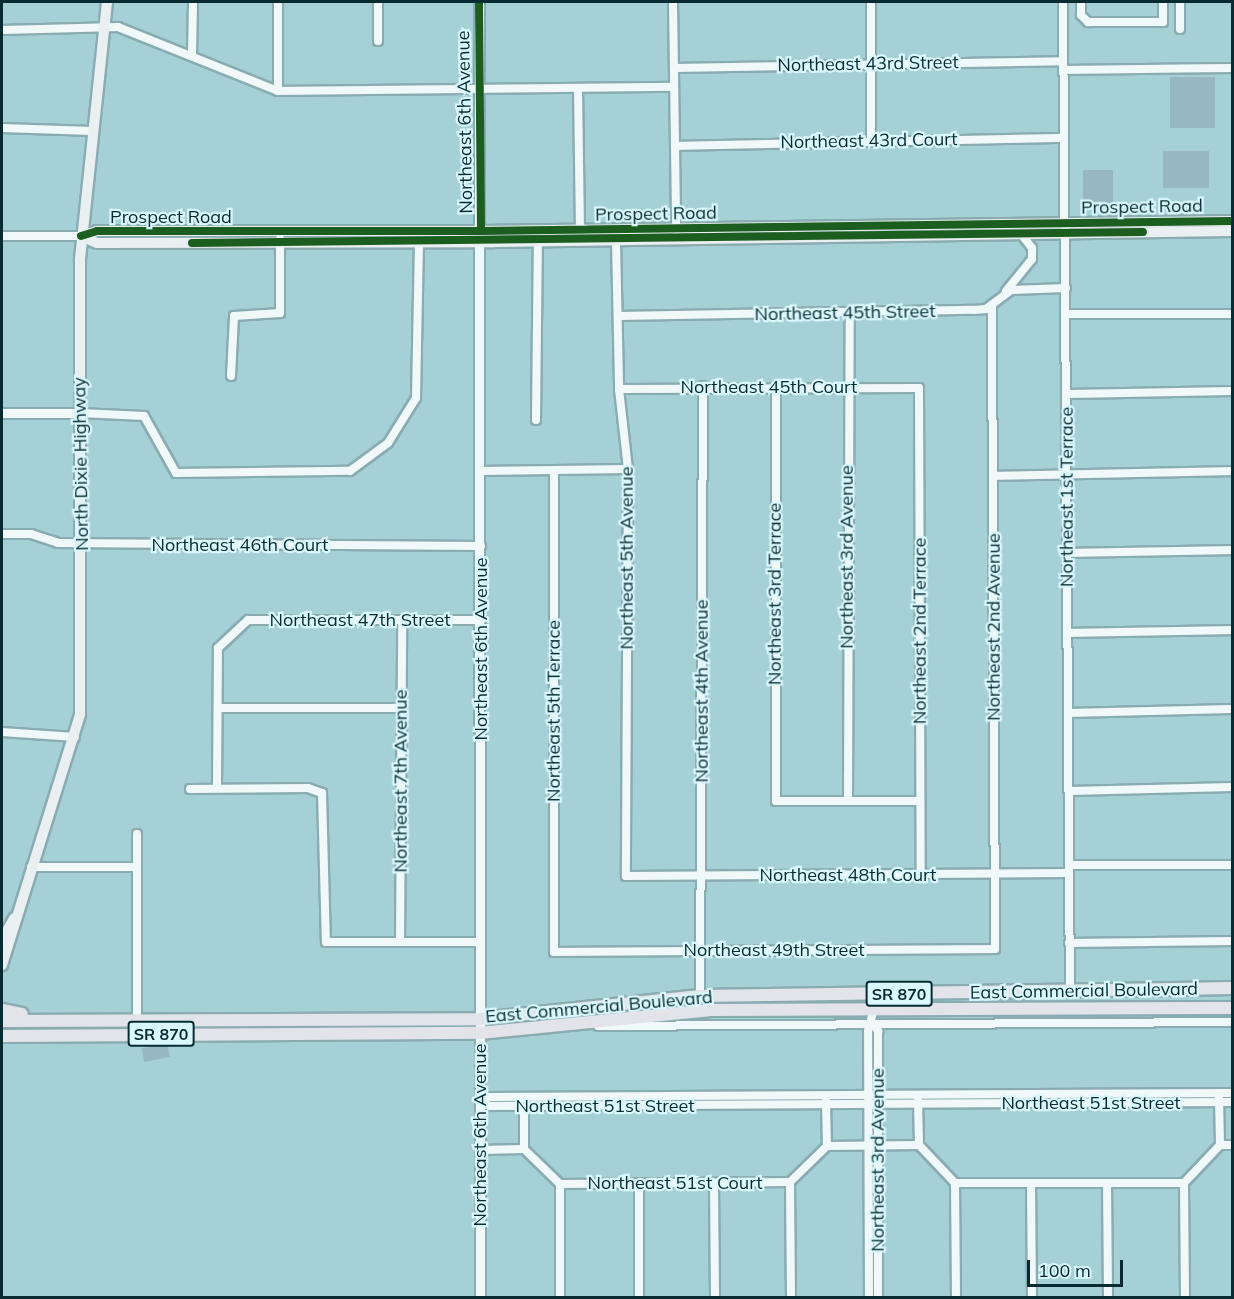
<!DOCTYPE html>
<style>
body{margin:0}
#map{position:relative;width:1234px;height:1299px;overflow:hidden;background:#a4d0d6;font-family:Mulish,sans-serif}
div>[style]{position:absolute}
[style*='--x']{left:calc(var(--x)*1px);top:calc(var(--y)*1px);width:calc(var(--w)*1px);rotate:calc(var(--a)*1deg)}
.green>*{inset:0;background:#8aceaa}
.building>*{inset:0;background:#98b8c1;transform-origin:0 0}
.roads{filter:drop-shadow(2px 0 #89acb1) drop-shadow(-2px 0 #89acb1) drop-shadow(0 2px #89acb1) drop-shadow(0 -2px #89acb1)}
.minor>*{height:8px;margin:-4px;padding:0 4px;transform-origin:4px;border-radius:4px;background:#f1f8f9}
.tertiary>*{height:9px;margin:-4.5px;padding:0 4.5px;transform-origin:4.5px;border-radius:4.5px;background:#f1f8f9}
.secondary>*{height:10px;margin:-5px;padding:0 5px;transform-origin:5px;border-radius:5px;background:#eaeff1}
.primary>*{height:12px;margin:-6px;padding:0 6px;transform-origin:6px;border-radius:6px;background:#e3e4ea}
.cycleway>*{height:8px;margin:-4px;padding:0 4px;transform-origin:4px;border-radius:4px;background:#1b5e20}
span{translate:-50% -50%;white-space:nowrap;text-align:center;line-height:1.15;-webkit-text-stroke:4.5px #d9f7fc;paint-order:stroke}
.shield-label span{padding:2px 4px;background:#d9f7fc;border:2px solid;border-radius:4px;-webkit-text-stroke-width:0}
.shield-label{font-size:16px;color:#072b30;font-weight:700}
.street-label{font-size:18px;color:#072b30}
.frame{position:absolute;inset:0;border:3px solid #072b30;pointer-events:none}
.scale{position:absolute;left:1027px;top:1260px;width:96px;height:27px;box-sizing:border-box;border:3px solid #072b30;border-top:0;padding-left:8px;font-size:18px;line-height:21px;white-space:nowrap;color:#072b30;-webkit-text-stroke:4px #d9f7fc;paint-order:stroke}
</style>
<div id="map">
<div class="green">
<div style="clip-path:polygon(870px 1033px,876px 1033px,876px 1096px,1232px 1095px,1232px 1100px,876px 1103px,876px 1298px,870px 1297px,870px 1103px,492px 1104px,492px 1099px,870px 1097px)"></div>
</div>
<div class="building">
<div style="left:1170px;top:77px;width:45px;height:51px"></div>
<div style="left:1163px;top:151px;width:46px;height:37px"></div>
<div style="left:1083px;top:170px;width:30px;height:35px"></div>
<div style="left:167px;top:1043px;width:14px;height:26px;rotate:78deg"></div>
</div>
<div class="roads">
<div class="minor">
<div style="--x:378;--y:2;--w:39;--a:90"></div>
<div style="--x:673;--y:2;--w:229;--a:89.2"></div>
<div style="--x:871;--y:2;--w:138;--a:90"></div>
<div style="--x:1063;--y:2;--w:991;--a:89.6"></div>
<div style="--x:1081;--y:2;--w:13;--a:90"></div>
<div style="--x:1081;--y:15;--w:10;--a:45"></div>
<div style="--x:1088;--y:22;--w:75;--a:0"></div>
<div style="--x:1163;--y:22;--w:20;--a:-90"></div>
<div style="--x:1180;--y:29;--w:27;--a:-90"></div>
<div style="--x:2;--y:30;--w:116;--a:-1.5"></div>
<div style="--x:118;--y:27;--w:172;--a:21.8"></div>
<div style="--x:278;--y:91;--w:396;--a:-0.6"></div>
<div style="--x:192;--y:55;--w:53;--a:-88.9"></div>
<div style="--x:674;--y:68;--w:389;--a:-1"></div>
<div style="--x:1063;--y:70;--w:169;--a:-0.7"></div>
<div style="--x:578;--y:89;--w:141;--a:89.2"></div>
<div style="--x:278;--y:91;--w:89;--a:-90"></div>
<div style="--x:2;--y:128;--w:91;--a:1.9"></div>
<div style="--x:675;--y:146;--w:389;--a:-1.2"></div>
<div style="--x:2;--y:236;--w:79;--a:0"></div>
<div style="--x:616;--y:241;--w:148;--a:88.8"></div>
<div style="--x:619;--y:389;--w:81;--a:83.6"></div>
<div style="--x:628;--y:469;--w:407;--a:90.3"></div>
<div style="--x:626;--y:876;--w:443;--a:-0.4"></div>
<div style="--x:1006;--y:291;--w:41;--a:-50.9"></div>
<div style="--x:1032;--y:259;--w:11;--a:-90"></div>
<div style="--x:1032;--y:248;--w:18;--a:-128"></div>
<div style="--x:1067;--y:314;--w:165;--a:0"></div>
<div style="--x:618;--y:316;--w:356;--a:-1"></div>
<div style="--x:974;--y:310;--w:12;--a:-5"></div>
<div style="--x:986;--y:309;--w:31;--a:-37"></div>
<div style="--x:1011;--y:290;--w:55;--a:-2.1"></div>
<div style="--x:231;--y:376;--w:60;--a:-87.1"></div>
<div style="--x:234;--y:316;--w:46;--a:-3.7"></div>
<div style="--x:280;--y:313;--w:74;--a:-90"></div>
<div style="--x:776;--y:387;--w:414;--a:90"></div>
<div style="--x:776;--y:801;--w:144;--a:0"></div>
<div style="--x:619;--y:389;--w:300;--a:-0.2"></div>
<div style="--x:919;--y:388;--w:487;--a:89.8"></div>
<div style="--x:1067;--y:394;--w:165;--a:-1"></div>
<div style="--x:80;--y:413;--w:64;--a:2.7"></div>
<div style="--x:144;--y:416;--w:65;--a:60.7"></div>
<div style="--x:176;--y:473;--w:174;--a:-0.7"></div>
<div style="--x:350;--y:471;--w:47;--a:-36.4"></div>
<div style="--x:388;--y:443;--w:53;--a:-58.1"></div>
<div style="--x:416;--y:398;--w:156;--a:-88.9"></div>
<div style="--x:536;--y:420;--w:178;--a:-89.4"></div>
<div style="--x:480;--y:471;--w:148;--a:-0.8"></div>
<div style="--x:554;--y:471;--w:481;--a:90"></div>
<div style="--x:554;--y:952;--w:441;--a:-0.4"></div>
<div style="--x:995;--y:949;--w:644;--a:-90.27"></div>
<div style="--x:993;--y:476;--w:239;--a:-1.2"></div>
<div style="--x:2;--y:534;--w:29;--a:0"></div>
<div style="--x:31;--y:534;--w:28;--a:18"></div>
<div style="--x:58;--y:543;--w:423;--a:0.4"></div>
<div style="--x:1068;--y:553;--w:164;--a:-1"></div>
<div style="--x:1068;--y:633;--w:164;--a:-1"></div>
<div style="--x:218;--y:708;--w:183;--a:0"></div>
<div style="--x:1068;--y:713;--w:164;--a:-1.4"></div>
<div style="--x:2;--y:732;--w:73;--a:3.9"></div>
<div style="--x:217;--y:787;--w:139;--a:-89.6"></div>
<div style="--x:218;--y:648;--w:41;--a:-43"></div>
<div style="--x:248;--y:620;--w:233;--a:0"></div>
<div style="--x:190;--y:789;--w:118;--a:-0.5"></div>
<div style="--x:308;--y:788;--w:15;--a:20"></div>
<div style="--x:322;--y:793;--w:149;--a:88.5"></div>
<div style="--x:326;--y:942;--w:154;--a:0"></div>
<div style="--x:1069;--y:791;--w:163;--a:-1.4"></div>
<div style="--x:848;--y:801;--w:488;--a:-89.8"></div>
<div style="--x:1069;--y:865;--w:163;--a:0"></div>
<div style="--x:31;--y:867;--w:106;--a:0"></div>
<div style="--x:400;--y:941;--w:320;--a:-89.6"></div>
<div style="--x:1069;--y:943;--w:163;--a:-0.7"></div>
<div style="--x:700;--y:996;--w:610;--a:-89.72"></div>
<div style="--x:137;--y:1020;--w:186;--a:-90"></div>
<div style="--x:873;--y:1024;--w:9;--a:54"></div>
<div style="--x:878;--y:1031;--w:267;--a:90"></div>
<div style="--x:598;--y:1026;--w:634;--a:-0.36"></div>
<div style="--x:918;--y:1101;--w:44;--a:88.7"></div>
<div style="--x:919;--y:1145;--w:52;--a:46.5"></div>
<div style="--x:955;--y:1183;--w:115;--a:89.5"></div>
<div style="--x:480;--y:1102;--w:10;--a:-29"></div>
<div style="--x:489;--y:1097;--w:743;--a:-0.31"></div>
<div style="--x:480;--y:1102;--w:11;--a:22"></div>
<div style="--x:490;--y:1106;--w:742;--a:-0.31"></div>
<div style="--x:524;--y:1102;--w:47;--a:90"></div>
<div style="--x:524;--y:1149;--w:50;--a:44.2"></div>
<div style="--x:560;--y:1184;--w:114;--a:90"></div>
<div style="--x:1220;--y:1145;--w:12;--a:0"></div>
<div style="--x:827;--y:1146;--w:92;--a:-0.6"></div>
<div style="--x:480;--y:1150;--w:44;--a:-1.3"></div>
<div style="--x:639;--y:1183;--w:115;--a:90"></div>
<div style="--x:714;--y:1183;--w:115;--a:89.5"></div>
<div style="--x:955;--y:1183;--w:229;--a:0"></div>
<div style="--x:1031;--y:1183;--w:115;--a:89.5"></div>
<div style="--x:1107;--y:1183;--w:115;--a:89.5"></div>
<div style="--x:560;--y:1184;--w:230;--a:-0.5"></div>
<div style="--x:791;--y:1298;--w:116;--a:-90.5"></div>
<div style="--x:790;--y:1182;--w:52;--a:-44.2"></div>
<div style="--x:827;--y:1146;--w:45;--a:-91.3"></div>
<div style="--x:869;--y:1298;--w:267;--a:-90.2"></div>
<div style="--x:868;--y:1031;--w:23;--a:-75"></div>
<div style="--x:1185;--y:1298;--w:115;--a:-90.5"></div>
<div style="--x:1184;--y:1183;--w:52;--a:-46.5"></div>
<div style="--x:1220;--y:1145;--w:48;--a:-91.2"></div>
</div>
<div class="tertiary">
<div style="--x:479;--y:2;--w:1296;--a:89.96"></div>
<div style="--x:2;--y:413;--w:78;--a:0"></div>
</div>
<div class="secondary">
<div style="--x:81;--y:236;--w:17;--a:24"></div>
<div style="--x:97;--y:243;--w:397;--a:-0.1"></div>
<div style="--x:494;--y:242;--w:738;--a:-0.85"></div>
<div style="--x:81;--y:236;--w:17;--a:-17"></div>
<div style="--x:97;--y:231;--w:384;--a:0"></div>
<div style="--x:481;--y:231;--w:751;--a:-0.76"></div>
<div style="--x:2;--y:940;--w:25;--a:-61"></div>
<div style="--x:2;--y:965;--w:263;--a:-72.7"></div>
<div style="--x:80;--y:714;--w:455;--a:-90"></div>
<div style="--x:80;--y:259;--w:258;--a:-84"></div>
</div>
<div class="primary">
<div style="--x:2;--y:1010;--w:20;--a:11"></div>
<div style="--x:2;--y:1021;--w:478;--a:-0.2"></div>
<div style="--x:480;--y:1019;--w:221;--a:-6"></div>
<div style="--x:700;--y:996;--w:532;--a:-0.86"></div>
<div style="--x:2;--y:1036;--w:478;--a:-0.4"></div>
<div style="--x:480;--y:1033;--w:230;--a:-5.7"></div>
<div style="--x:709;--y:1010;--w:523;--a:-0.22"></div>
</div>
</div>
<div class="cycleway">
<div style="--x:479;--y:2;--w:229;--a:89.5"></div>
<div style="--x:81;--y:236;--w:17;--a:-17"></div>
<div style="--x:97;--y:231;--w:384;--a:0"></div>
<div style="--x:481;--y:231;--w:751;--a:-0.76"></div>
<div style="--x:192;--y:243;--w:951;--a:-0.66"></div>
</div>
<div class="shield-label">
<span style="left:899px;top:994px">SR 870</span>
<span style="left:161px;top:1034px">SR 870</span>
</div>
<div class="street-label">
<span style="left:868px;top:64px;rotate:-1deg">Northeast 43rd Street</span>
<span style="left:465px;top:122px;rotate:-91deg">Northeast 6th Avenue</span>
<span style="left:869px;top:141px;rotate:-1deg">Northeast 43rd Court</span>
<span style="left:1142px;top:207px;rotate:-1deg">Prospect Road</span>
<span style="left:656px;top:214px;rotate:-1deg">Prospect Road</span>
<span style="left:171px;top:217px">Prospect Road</span>
<span style="left:845px;top:313px;rotate:-1deg">Northeast 45th Street</span>
<span style="left:769px;top:387px">Northeast 45th Court</span>
<span style="left:81px;top:464px;rotate:-91deg">North Dixie Highway</span>
<span style="left:1067px;top:497px;rotate:-90deg">Northeast 1st Terrace</span>
<span style="left:240px;top:545px">Northeast 46th Court</span>
<span style="left:847px;top:557px;rotate:-90deg">Northeast 3rd Avenue</span>
<span style="left:627px;top:558px;rotate:-90deg">Northeast 5th Avenue</span>
<span style="left:775px;top:594px;rotate:-90deg">Northeast 3rd Terrace</span>
<span style="left:360px;top:620px">Northeast 47th Street</span>
<span style="left:994px;top:627px;rotate:-90deg">Northeast 2nd Avenue</span>
<span style="left:920px;top:631px;rotate:-90deg">Northeast 2nd Terrace</span>
<span style="left:481px;top:649px;rotate:-90deg">Northeast 6th Avenue</span>
<span style="left:702px;top:691px;rotate:-90deg">Northeast 4th Avenue</span>
<span style="left:554px;top:711px;rotate:-90deg">Northeast 5th Terrace</span>
<span style="left:401px;top:781px;rotate:-90deg">Northeast 7th Avenue</span>
<span style="left:848px;top:875px">Northeast 48th Court</span>
<span style="left:774px;top:950px">Northeast 49th Street</span>
<span style="left:1084px;top:991px;rotate:-1deg">East Commercial Boulevard</span>
<span style="left:599px;top:1007px;rotate:-5deg">East Commercial Boulevard</span>
<span style="left:1091px;top:1103px">Northeast 51st Street</span>
<span style="left:605px;top:1106px">Northeast 51st Street</span>
<span style="left:480px;top:1135px;rotate:-90deg">Northeast 6th Avenue</span>
<span style="left:878px;top:1160px;rotate:-90deg">Northeast 3rd Avenue</span>
<span style="left:675px;top:1183px">Northeast 51st Court</span>
</div>
<div class="frame"></div>
<div class="scale">100 m</div>
</div>
